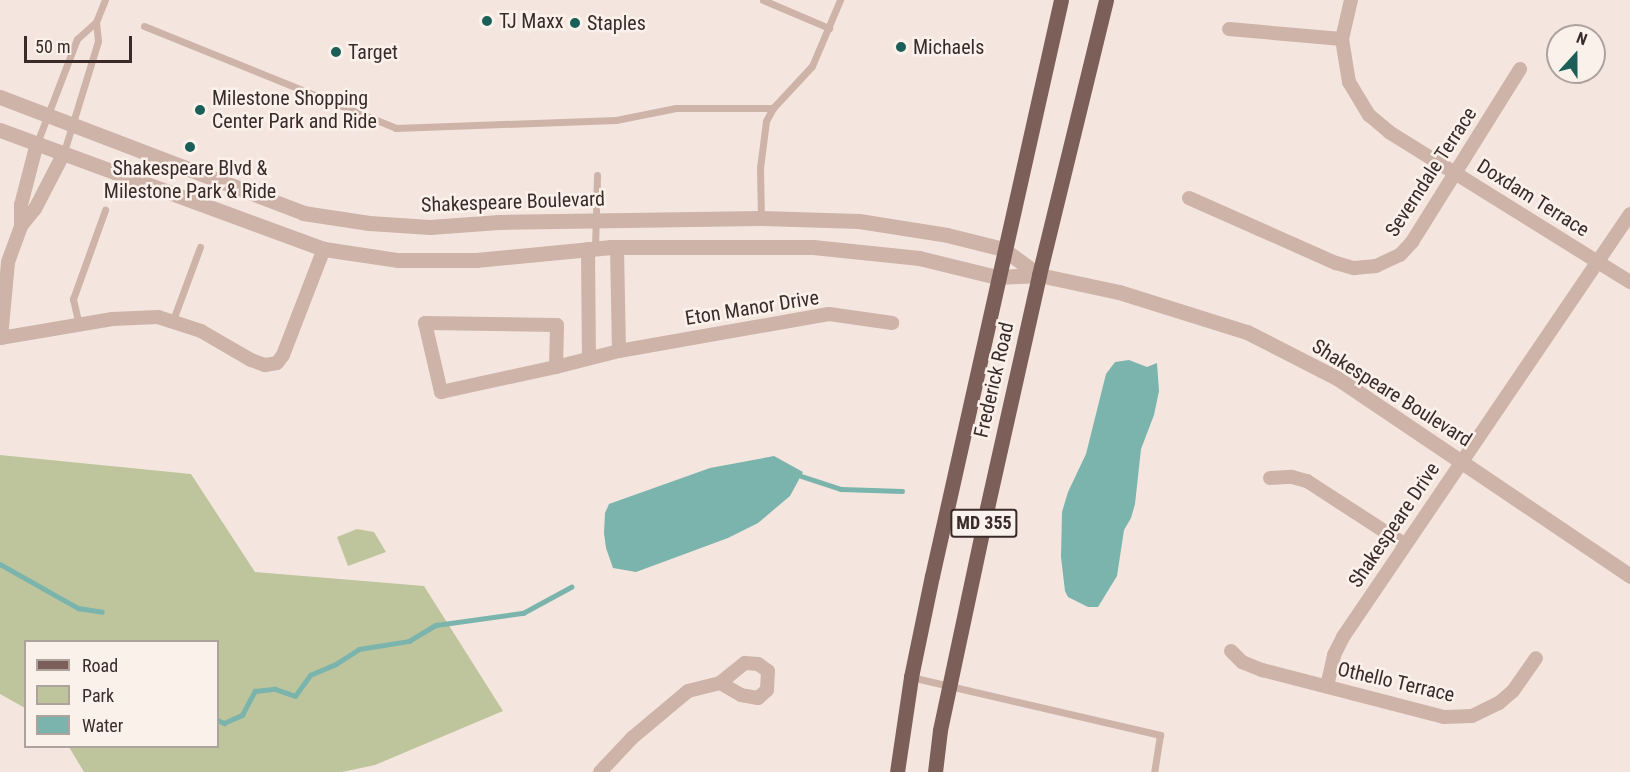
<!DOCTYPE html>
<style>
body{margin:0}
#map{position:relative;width:1630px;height:772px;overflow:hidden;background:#f4e6de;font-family:"Roboto Condensed",sans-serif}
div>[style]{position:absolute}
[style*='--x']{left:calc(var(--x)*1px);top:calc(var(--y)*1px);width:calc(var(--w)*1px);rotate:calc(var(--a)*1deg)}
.green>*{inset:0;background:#bec59c}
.water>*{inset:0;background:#7ab4ac}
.stream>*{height:4.5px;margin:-2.25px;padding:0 2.25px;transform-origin:2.25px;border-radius:2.25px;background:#7ab4ac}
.service>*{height:7px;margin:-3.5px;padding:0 3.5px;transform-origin:3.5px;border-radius:3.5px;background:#ceb3a8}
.minor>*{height:14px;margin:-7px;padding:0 7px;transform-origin:7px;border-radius:7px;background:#ceb3a8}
.tertiary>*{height:15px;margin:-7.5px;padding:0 7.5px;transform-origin:7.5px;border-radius:7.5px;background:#ceb3a8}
.primary>*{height:15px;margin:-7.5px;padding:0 7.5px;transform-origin:7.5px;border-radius:7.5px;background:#7d5f59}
.dots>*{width:16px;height:16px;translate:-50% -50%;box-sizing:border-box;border:3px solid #fbf1eb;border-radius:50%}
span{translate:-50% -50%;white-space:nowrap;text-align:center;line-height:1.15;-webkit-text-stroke:5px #fbf1eb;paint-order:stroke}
.shield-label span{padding:2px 4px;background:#fbf1eb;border:2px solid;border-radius:4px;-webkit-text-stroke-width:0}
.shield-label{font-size:18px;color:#3a2b29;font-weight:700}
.poi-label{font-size:20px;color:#3a2b29}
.left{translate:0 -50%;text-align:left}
.street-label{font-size:20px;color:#3a2b29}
.legend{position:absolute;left:24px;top:640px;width:195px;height:108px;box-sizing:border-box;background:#fbf1eb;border:2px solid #aea29d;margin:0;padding:8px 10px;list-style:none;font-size:18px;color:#3a2b29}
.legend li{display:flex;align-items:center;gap:12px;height:30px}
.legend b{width:30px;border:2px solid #aea29d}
.north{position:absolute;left:1546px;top:24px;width:60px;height:60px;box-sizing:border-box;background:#fbf1eb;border:2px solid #aea29d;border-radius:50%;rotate:21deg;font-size:16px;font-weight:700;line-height:24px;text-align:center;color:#3a2b29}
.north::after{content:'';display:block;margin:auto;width:21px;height:27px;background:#1b5f58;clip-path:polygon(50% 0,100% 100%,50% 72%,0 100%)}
.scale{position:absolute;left:24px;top:36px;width:108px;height:27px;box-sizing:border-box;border:3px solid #3a2b29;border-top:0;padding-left:8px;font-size:18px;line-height:21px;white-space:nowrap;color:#3a2b29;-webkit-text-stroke:4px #fbf1eb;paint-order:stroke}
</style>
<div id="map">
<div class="green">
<div style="clip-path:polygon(0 455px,191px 474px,255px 572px,424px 586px,503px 711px,375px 765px,342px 772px,84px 772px,69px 747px,218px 746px,218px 642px,26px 642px,25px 708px,0 694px)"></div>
<div style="clip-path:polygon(357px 529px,374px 532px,386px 552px,348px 566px,337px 537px)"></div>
</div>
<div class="water">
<div style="clip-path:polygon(1129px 360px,1147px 367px,1157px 363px,1159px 391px,1154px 415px,1141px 449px,1135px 504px,1131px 518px,1124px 530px,1117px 576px,1098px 607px,1088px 607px,1068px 597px,1065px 591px,1061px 557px,1062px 512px,1068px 492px,1086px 454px,1106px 374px,1115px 362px)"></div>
<div style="clip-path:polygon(774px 456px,803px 472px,790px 496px,758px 523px,728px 538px,636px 572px,613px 568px,606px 548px,604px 533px,605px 513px,609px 504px,710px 468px)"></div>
</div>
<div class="stream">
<div style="--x:801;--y:476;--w:42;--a:18"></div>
<div style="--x:841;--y:489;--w:61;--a:1.9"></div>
<div style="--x:0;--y:564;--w:90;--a:29.4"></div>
<div style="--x:78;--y:608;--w:24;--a:9"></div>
<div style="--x:218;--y:720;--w:7;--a:27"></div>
<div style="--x:224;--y:723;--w:20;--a:-24"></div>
<div style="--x:242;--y:715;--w:27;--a:-62"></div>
<div style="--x:255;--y:691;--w:20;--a:-6"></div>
<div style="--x:275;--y:689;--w:21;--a:19"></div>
<div style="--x:295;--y:696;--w:26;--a:-54"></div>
<div style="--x:310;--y:675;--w:28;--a:-23"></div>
<div style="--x:336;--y:664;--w:27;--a:-33"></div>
<div style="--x:359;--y:649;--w:51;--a:-9.1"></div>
<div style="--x:409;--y:641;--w:31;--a:-31"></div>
<div style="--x:436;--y:625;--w:88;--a:-7.9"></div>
<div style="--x:523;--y:613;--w:55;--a:-28.4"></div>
</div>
<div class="service">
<div style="--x:763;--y:0;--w:72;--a:23"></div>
<div style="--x:144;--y:26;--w:272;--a:22"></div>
<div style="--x:396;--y:128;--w:220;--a:-2.1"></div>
<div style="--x:616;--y:120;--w:61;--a:-11.3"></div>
<div style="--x:676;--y:108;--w:97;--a:0"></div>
<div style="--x:37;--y:143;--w:111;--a:-69"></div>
<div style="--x:77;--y:39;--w:25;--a:-42"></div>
<div style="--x:96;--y:22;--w:24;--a:-68"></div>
<div style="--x:63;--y:155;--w:119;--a:-72.9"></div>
<div style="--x:98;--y:41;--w:19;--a:-96"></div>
<div style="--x:761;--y:217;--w:49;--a:-91.2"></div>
<div style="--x:760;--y:168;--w:47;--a:-82.7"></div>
<div style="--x:766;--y:121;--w:15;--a:-62"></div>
<div style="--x:773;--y:108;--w:57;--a:-47.1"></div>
<div style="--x:812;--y:66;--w:72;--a:-67"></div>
<div style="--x:595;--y:248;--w:73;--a:-88.4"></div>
<div style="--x:173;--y:320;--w:78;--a:-69.7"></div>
<div style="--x:79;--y:325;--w:27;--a:-103"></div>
<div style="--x:73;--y:299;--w:95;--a:-70.2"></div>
<div style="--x:911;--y:677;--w:256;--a:13.1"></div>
<div style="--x:1160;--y:735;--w:37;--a:99"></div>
</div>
<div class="minor">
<div style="--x:1351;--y:0;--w:40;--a:103"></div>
<div style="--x:1342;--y:39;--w:44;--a:80.8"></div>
<div style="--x:1349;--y:82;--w:39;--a:59"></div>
<div style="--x:1369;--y:115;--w:26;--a:40"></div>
<div style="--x:1389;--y:132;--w:284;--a:31.9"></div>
<div style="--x:1229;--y:29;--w:113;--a:5.1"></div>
<div style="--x:1189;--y:198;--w:161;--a:23.9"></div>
<div style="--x:1336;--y:263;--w:19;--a:16"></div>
<div style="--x:1354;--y:268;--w:22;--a:-5"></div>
<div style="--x:1376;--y:266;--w:26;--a:-25"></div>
<div style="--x:1400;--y:255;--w:18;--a:-47"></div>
<div style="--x:1412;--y:242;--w:204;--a:-58"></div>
<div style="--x:21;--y:226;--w:22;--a:-51"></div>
<div style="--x:35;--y:209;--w:61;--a:-62.6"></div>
<div style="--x:617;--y:248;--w:103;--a:88.9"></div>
<div style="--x:588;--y:249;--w:108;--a:89.5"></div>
<div style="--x:0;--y:338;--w:114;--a:-9.6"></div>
<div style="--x:112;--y:319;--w:46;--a:-2.5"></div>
<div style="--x:158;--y:317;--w:45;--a:18"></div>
<div style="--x:201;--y:331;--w:58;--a:30.1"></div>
<div style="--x:251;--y:360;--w:15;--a:20"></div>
<div style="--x:265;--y:365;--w:12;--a:-9"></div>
<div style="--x:277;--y:363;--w:10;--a:-53"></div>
<div style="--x:283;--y:355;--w:114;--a:-68.9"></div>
<div style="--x:1;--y:338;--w:76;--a:-84.7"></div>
<div style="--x:8;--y:262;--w:38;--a:-70"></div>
<div style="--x:21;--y:226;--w:21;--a:-90"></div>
<div style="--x:21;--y:205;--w:64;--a:-75.5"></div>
<div style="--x:556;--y:367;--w:42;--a:-88.6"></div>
<div style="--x:557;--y:325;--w:132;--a:-179.1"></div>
<div style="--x:425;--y:323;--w:71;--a:76.9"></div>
<div style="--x:441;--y:392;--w:118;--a:-12.3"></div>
<div style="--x:556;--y:367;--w:65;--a:-14.3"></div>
<div style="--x:619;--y:351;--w:213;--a:-10"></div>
<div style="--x:829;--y:314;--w:64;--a:8.1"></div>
<div style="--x:1270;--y:478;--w:22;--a:-3"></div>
<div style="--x:1292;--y:477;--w:16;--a:15"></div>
<div style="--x:1307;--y:481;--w:116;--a:33"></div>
<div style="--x:1231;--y:651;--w:16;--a:45"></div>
<div style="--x:1242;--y:662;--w:22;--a:22"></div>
<div style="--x:1262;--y:670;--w:188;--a:14.5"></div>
<div style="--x:1444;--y:717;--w:28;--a:-2"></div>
<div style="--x:1472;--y:716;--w:30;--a:-26"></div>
<div style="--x:1499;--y:703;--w:18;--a:-41"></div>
<div style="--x:1513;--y:691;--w:40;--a:-55.1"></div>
<div style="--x:1327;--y:686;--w:32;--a:-77"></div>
<div style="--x:1334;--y:655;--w:20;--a:-63"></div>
<div style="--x:1343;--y:637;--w:511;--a:-55.84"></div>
<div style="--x:600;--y:772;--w:47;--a:-46.7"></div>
<div style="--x:632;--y:738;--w:73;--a:-40"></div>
<div style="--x:688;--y:691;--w:33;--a:-14"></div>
<div style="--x:720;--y:683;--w:32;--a:-39"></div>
<div style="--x:745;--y:663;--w:13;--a:4"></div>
<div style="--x:758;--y:664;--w:12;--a:35"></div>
<div style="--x:768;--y:671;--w:19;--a:93"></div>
<div style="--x:767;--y:690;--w:12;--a:138"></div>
<div style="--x:758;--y:698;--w:17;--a:-170"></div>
<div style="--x:741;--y:695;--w:24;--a:-150"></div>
</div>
<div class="tertiary">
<div style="--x:0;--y:97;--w:324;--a:20.9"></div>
<div style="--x:303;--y:213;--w:67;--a:8.6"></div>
<div style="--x:369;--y:223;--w:61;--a:3.8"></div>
<div style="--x:430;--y:227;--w:69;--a:-4.1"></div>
<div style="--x:499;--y:222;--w:262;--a:-0.9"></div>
<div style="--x:761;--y:218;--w:98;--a:1.8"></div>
<div style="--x:859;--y:221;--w:89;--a:9"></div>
<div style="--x:947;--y:235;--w:58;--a:14"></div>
<div style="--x:1003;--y:249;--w:44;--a:35.8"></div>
<div style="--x:0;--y:130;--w:345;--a:20.2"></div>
<div style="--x:324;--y:249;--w:75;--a:8.5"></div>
<div style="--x:398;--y:260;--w:78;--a:0"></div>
<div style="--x:476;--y:260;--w:136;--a:-5.5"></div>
<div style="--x:611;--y:247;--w:202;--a:0"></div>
<div style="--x:813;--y:247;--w:107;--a:5.9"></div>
<div style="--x:919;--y:258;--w:80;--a:13.7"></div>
<div style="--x:997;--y:277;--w:42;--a:-2.7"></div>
<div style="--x:1039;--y:275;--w:82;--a:12"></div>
<div style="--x:1119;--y:292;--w:134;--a:17.4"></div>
<div style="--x:1247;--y:332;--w:101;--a:27.1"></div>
<div style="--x:1337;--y:378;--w:354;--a:34"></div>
</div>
<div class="primary">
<div style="--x:897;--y:772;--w:96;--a:-81.6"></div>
<div style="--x:911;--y:677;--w:103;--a:-78.3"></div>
<div style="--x:932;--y:576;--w:590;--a:-77.38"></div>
<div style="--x:935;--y:772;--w:42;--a:-83.2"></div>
<div style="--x:940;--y:730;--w:227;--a:-78"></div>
<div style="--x:987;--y:508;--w:239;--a:-77.4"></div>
<div style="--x:1039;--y:275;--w:283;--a:-76.3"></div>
</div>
<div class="dots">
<div style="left:487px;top:21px;background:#1b5f58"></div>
<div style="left:575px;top:23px;background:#1b5f58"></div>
<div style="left:901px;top:47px;background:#1b5f58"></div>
<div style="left:336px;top:52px;background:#1b5f58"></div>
<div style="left:200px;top:110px;background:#1b5f58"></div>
<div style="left:190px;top:147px;background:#1b5f58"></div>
</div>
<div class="shield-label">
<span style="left:984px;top:523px">MD 355</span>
</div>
<div class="poi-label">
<span class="left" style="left:499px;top:21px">TJ Maxx</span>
<span class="left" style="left:587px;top:23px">Staples</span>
<span class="left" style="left:913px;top:47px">Michaels</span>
<span class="left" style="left:348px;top:52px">Target</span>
<span class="left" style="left:212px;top:110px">Milestone Shopping<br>Center Park and Ride</span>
<span style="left:190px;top:180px">Shakespeare Blvd &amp;<br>Milestone Park &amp; Ride</span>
</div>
<div class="street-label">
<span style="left:1431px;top:172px;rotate:-57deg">Severndale Terrace</span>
<span style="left:1533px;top:198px;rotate:32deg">Doxdam Terrace</span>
<span style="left:513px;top:202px;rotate:-2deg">Shakespeare Boulevard</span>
<span style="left:752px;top:308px;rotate:-9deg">Eton Manor Drive</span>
<span style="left:994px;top:380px;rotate:-77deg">Frederick Road</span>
<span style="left:1392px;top:393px;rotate:32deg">Shakespeare Boulevard</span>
<span style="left:1394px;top:525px;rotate:-56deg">Shakespeare Drive</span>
<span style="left:1396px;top:682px;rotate:13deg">Othello Terrace</span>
</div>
<ul class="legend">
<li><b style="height:8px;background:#7d5f59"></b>Road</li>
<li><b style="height:16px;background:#bec59c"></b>Park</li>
<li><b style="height:16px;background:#7ab4ac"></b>Water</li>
</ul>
<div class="north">N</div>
<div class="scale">50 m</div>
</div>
